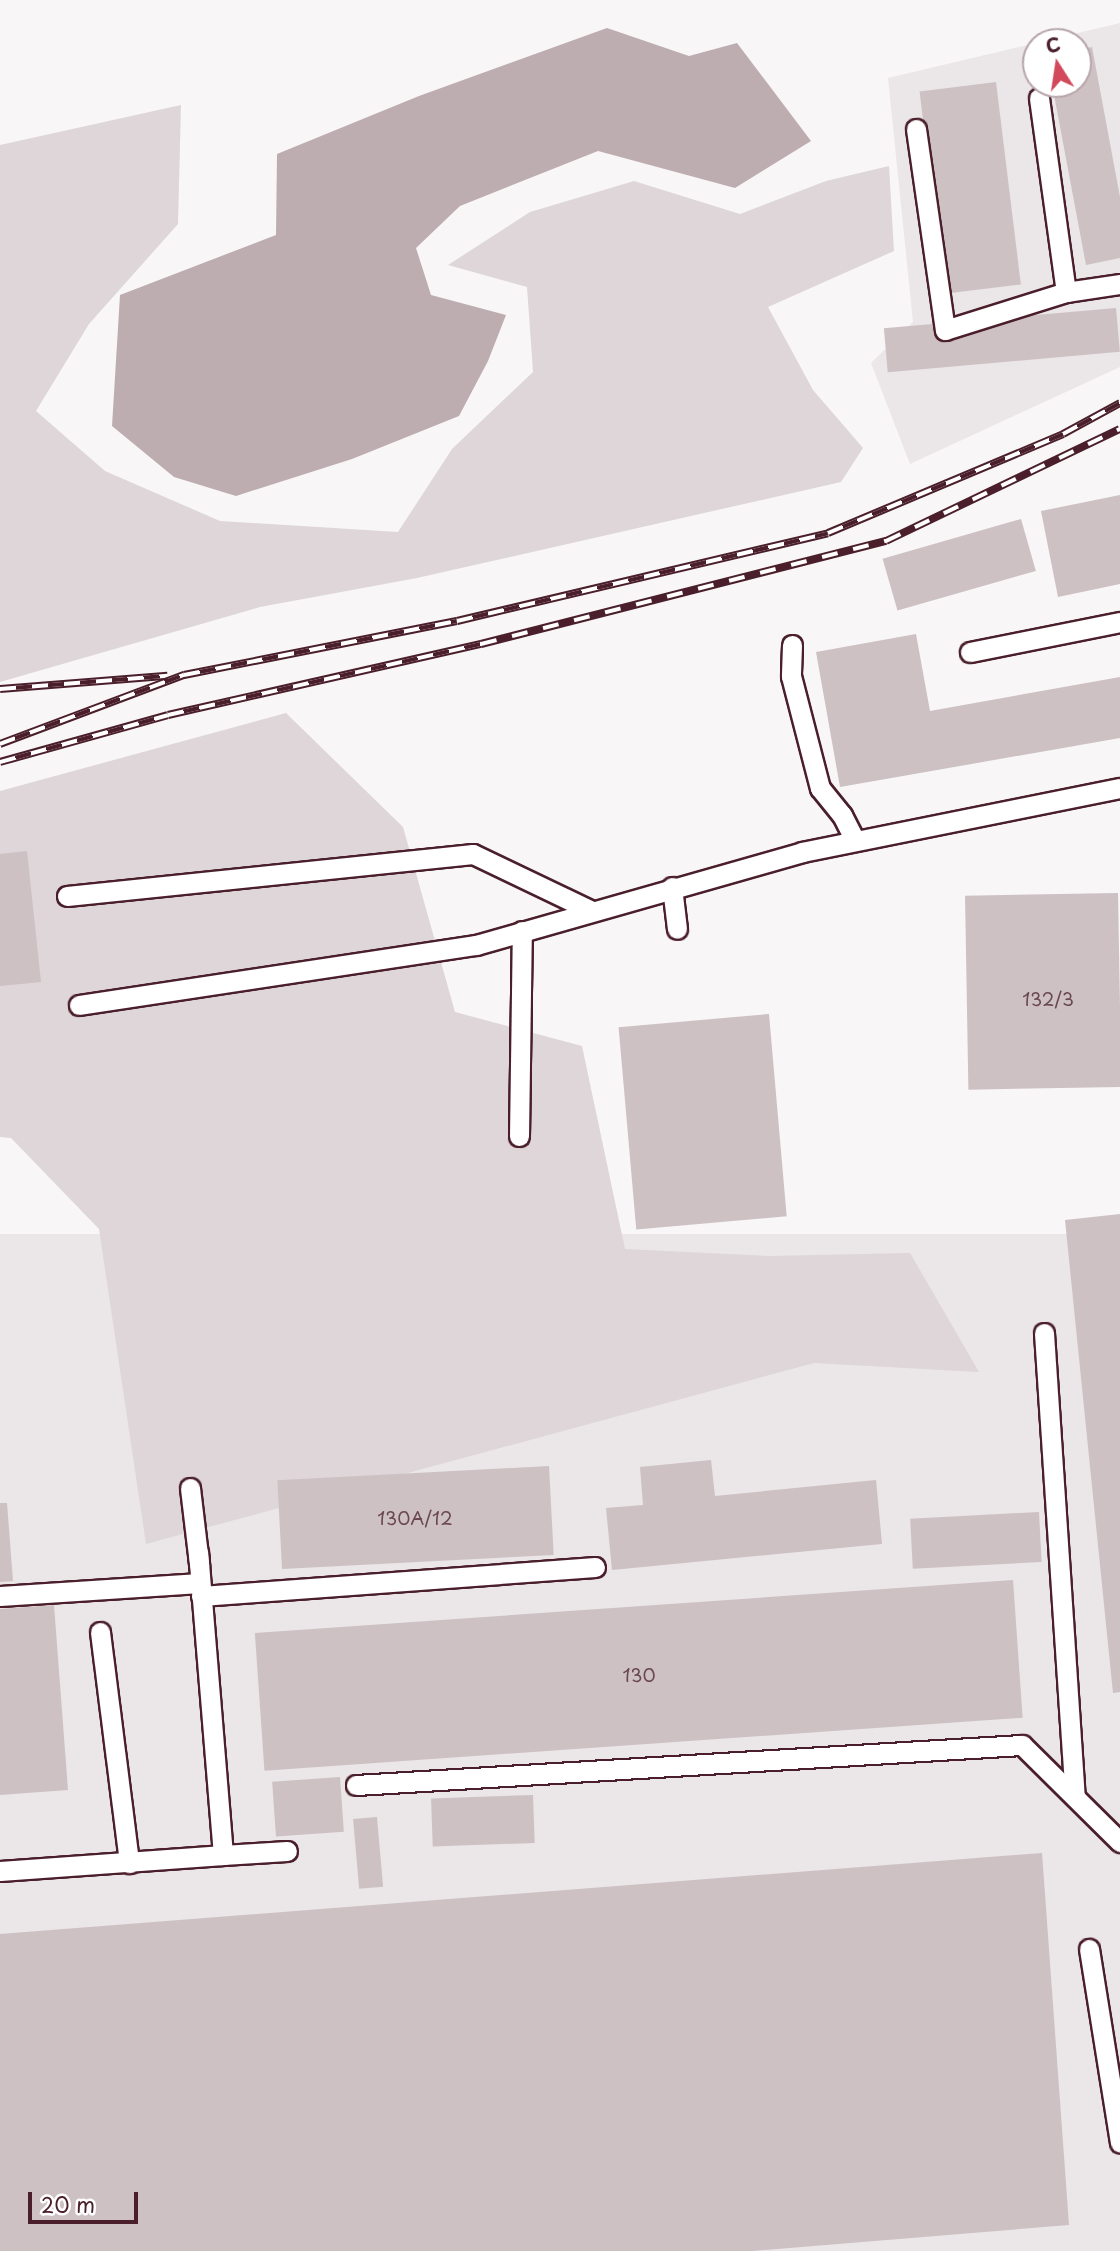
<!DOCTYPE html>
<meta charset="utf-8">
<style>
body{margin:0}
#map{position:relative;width:1120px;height:2251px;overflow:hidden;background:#f8f6f7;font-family:"Playpen Sans",sans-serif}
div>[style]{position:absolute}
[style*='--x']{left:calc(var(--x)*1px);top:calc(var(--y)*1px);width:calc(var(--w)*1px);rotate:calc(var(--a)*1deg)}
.built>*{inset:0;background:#ebe6e8;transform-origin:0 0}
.green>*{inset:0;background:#ded6d9}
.water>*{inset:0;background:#bdadb0}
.building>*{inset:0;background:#cdc1c4;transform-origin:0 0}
.roads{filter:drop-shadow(2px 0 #4a1f2b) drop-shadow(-2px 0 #4a1f2b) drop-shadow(0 2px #4a1f2b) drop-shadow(0 -2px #4a1f2b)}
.service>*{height:19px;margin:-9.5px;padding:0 9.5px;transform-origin:9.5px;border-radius:9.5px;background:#fff}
.rail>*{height:8px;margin-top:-4px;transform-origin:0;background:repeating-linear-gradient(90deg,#fff 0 16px,#4a1f2b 0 32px);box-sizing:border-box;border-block:2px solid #4a1f2b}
span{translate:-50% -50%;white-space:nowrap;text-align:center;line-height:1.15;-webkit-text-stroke:5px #fff;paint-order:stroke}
.number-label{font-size:18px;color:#6b4851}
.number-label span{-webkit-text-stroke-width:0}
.north{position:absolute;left:1022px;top:28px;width:70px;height:70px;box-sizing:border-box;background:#fff;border:2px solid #b7a5aa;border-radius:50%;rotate:348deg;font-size:19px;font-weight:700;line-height:28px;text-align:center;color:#4a1f2b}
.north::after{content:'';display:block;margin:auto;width:24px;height:32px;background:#d1495b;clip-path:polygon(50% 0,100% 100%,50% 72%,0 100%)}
.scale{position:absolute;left:28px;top:2192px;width:110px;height:32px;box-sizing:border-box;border:4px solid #4a1f2b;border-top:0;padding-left:9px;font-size:21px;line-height:24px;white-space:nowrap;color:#4a1f2b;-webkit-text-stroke:5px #fff;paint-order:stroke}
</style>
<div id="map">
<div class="built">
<div style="clip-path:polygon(1120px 23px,1120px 367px,910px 464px,871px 363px,913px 322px,888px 78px,1036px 43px,1036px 84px,1078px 84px,1078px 42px,1040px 42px)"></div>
<div style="left:1120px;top:1234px;width:1017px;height:1123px;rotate:90deg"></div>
</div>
<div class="green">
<div style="clip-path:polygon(181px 105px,178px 224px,89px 324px,36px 411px,105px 471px,220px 521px,398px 532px,452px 449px,533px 372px,527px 287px,448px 265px,530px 212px,634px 181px,740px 214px,826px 181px,889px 166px,894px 251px,768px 307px,813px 390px,863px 448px,841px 482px,417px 578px,260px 607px,0 682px,0 145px)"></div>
<div style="clip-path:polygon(286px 713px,403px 827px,455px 1012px,582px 1046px,625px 1249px,769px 1256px,910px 1253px,979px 1372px,814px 1363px,146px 1544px,99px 1229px,11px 1138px,0 1137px,0 791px)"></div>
</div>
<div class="water">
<div style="clip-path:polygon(607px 28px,689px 56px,737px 43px,811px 141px,735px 188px,598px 151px,460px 206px,416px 248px,431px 295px,506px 315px,488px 361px,459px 416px,352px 459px,236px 496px,174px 477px,112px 426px,120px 295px,276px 235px,277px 154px,419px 96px)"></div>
</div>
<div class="building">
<div style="clip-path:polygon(1092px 47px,1120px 197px,1120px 258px,1086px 265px,1052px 84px,1078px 84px,1078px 50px)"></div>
<div style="left:996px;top:82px;width:204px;height:77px;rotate:83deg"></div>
<div style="left:1116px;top:308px;width:44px;height:233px;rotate:85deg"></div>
<div style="clip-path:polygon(1120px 495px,1120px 584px,1058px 597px,1041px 511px)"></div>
<div style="left:1021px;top:519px;width:54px;height:144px;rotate:74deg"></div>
<div style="clip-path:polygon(916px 634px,930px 711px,1120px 677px,1120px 738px,840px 787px,816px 652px)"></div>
<div style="clip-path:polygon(27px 851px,41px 982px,0 986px,0 854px)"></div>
<div style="left:1118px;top:893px;width:194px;height:153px;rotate:89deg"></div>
<div style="left:769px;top:1014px;width:203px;height:151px;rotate:85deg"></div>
<div style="clip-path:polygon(1120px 1214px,1120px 1692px,1113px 1693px,1065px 1220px)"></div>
<div style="clip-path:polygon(711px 1460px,715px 1496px,876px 1480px,882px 1544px,612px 1570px,606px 1508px,643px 1505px,640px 1467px)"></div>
<div style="left:549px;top:1466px;width:89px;height:272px;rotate:87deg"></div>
<div style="clip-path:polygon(0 1503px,7px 1503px,13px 1581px,0 1582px)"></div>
<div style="left:1039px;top:1512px;width:50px;height:129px;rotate:87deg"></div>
<div style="left:1013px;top:1580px;width:138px;height:760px;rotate:86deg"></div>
<div style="clip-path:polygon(54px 1605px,68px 1790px,0 1795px,0 1609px)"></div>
<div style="left:340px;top:1777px;width:55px;height:68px;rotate:86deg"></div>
<div style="left:533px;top:1795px;width:48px;height:102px;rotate:88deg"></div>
<div style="left:377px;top:1817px;width:70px;height:24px;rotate:85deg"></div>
<div style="clip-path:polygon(1042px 1853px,1069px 2225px,753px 2251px,0 2251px,0 1934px)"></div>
</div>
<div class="roads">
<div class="service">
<div style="--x:1039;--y:98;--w:196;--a:82.1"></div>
<div style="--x:916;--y:129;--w:203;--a:81.8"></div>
<div style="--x:945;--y:330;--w:127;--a:-17.4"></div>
<div style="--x:1066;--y:292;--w:55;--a:-8.4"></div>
<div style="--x:792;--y:645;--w:31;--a:92"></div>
<div style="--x:791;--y:676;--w:116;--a:75.5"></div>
<div style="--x:820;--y:788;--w:35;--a:51"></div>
<div style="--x:842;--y:815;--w:29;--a:63"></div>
<div style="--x:970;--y:652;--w:153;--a:-11.3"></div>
<div style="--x:672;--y:887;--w:42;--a:83.2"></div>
<div style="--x:67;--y:896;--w:408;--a:-5.9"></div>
<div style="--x:473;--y:854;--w:132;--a:25.6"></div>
<div style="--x:79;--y:1005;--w:402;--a:-8.6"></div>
<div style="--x:476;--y:945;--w:339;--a:-15.9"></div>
<div style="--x:802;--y:852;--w:324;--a:-11.4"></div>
<div style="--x:519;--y:1136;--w:205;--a:-89.2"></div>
<div style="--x:1044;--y:1333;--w:464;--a:86.2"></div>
<div style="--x:190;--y:1488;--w:77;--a:83.2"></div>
<div style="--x:0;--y:1596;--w:200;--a:-3.7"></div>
<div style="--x:201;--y:1596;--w:395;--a:-4.2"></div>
<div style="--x:100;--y:1632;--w:233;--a:82.8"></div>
<div style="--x:356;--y:1785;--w:667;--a:-3.44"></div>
<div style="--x:1022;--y:1745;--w:138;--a:44.7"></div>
<div style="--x:223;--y:1855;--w:64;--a:-3.6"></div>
<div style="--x:0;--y:1871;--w:224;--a:-4.1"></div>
<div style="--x:223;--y:1855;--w:304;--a:-94.7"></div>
<div style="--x:1089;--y:1949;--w:196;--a:80.9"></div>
</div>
</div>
<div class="rail">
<div style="--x:0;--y:689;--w:168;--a:-4.5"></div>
<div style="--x:0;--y:744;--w:197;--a:-20.6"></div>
<div style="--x:184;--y:675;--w:278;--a:-11.2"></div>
<div style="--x:457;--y:621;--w:381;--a:-13.3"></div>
<div style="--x:828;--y:533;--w:255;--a:-22.8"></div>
<div style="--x:1063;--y:434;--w:65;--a:-28.5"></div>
<div style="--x:0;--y:762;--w:174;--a:-15.6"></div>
<div style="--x:168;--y:715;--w:321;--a:-12.8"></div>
<div style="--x:481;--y:644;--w:418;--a:-14.3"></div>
<div style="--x:886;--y:541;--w:259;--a:-25.6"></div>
</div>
<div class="number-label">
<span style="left:1048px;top:999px">132/3</span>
<span style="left:415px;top:1518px">130А/12</span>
<span style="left:639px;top:1675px">130</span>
</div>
<div class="north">С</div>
<div class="scale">20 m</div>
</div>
